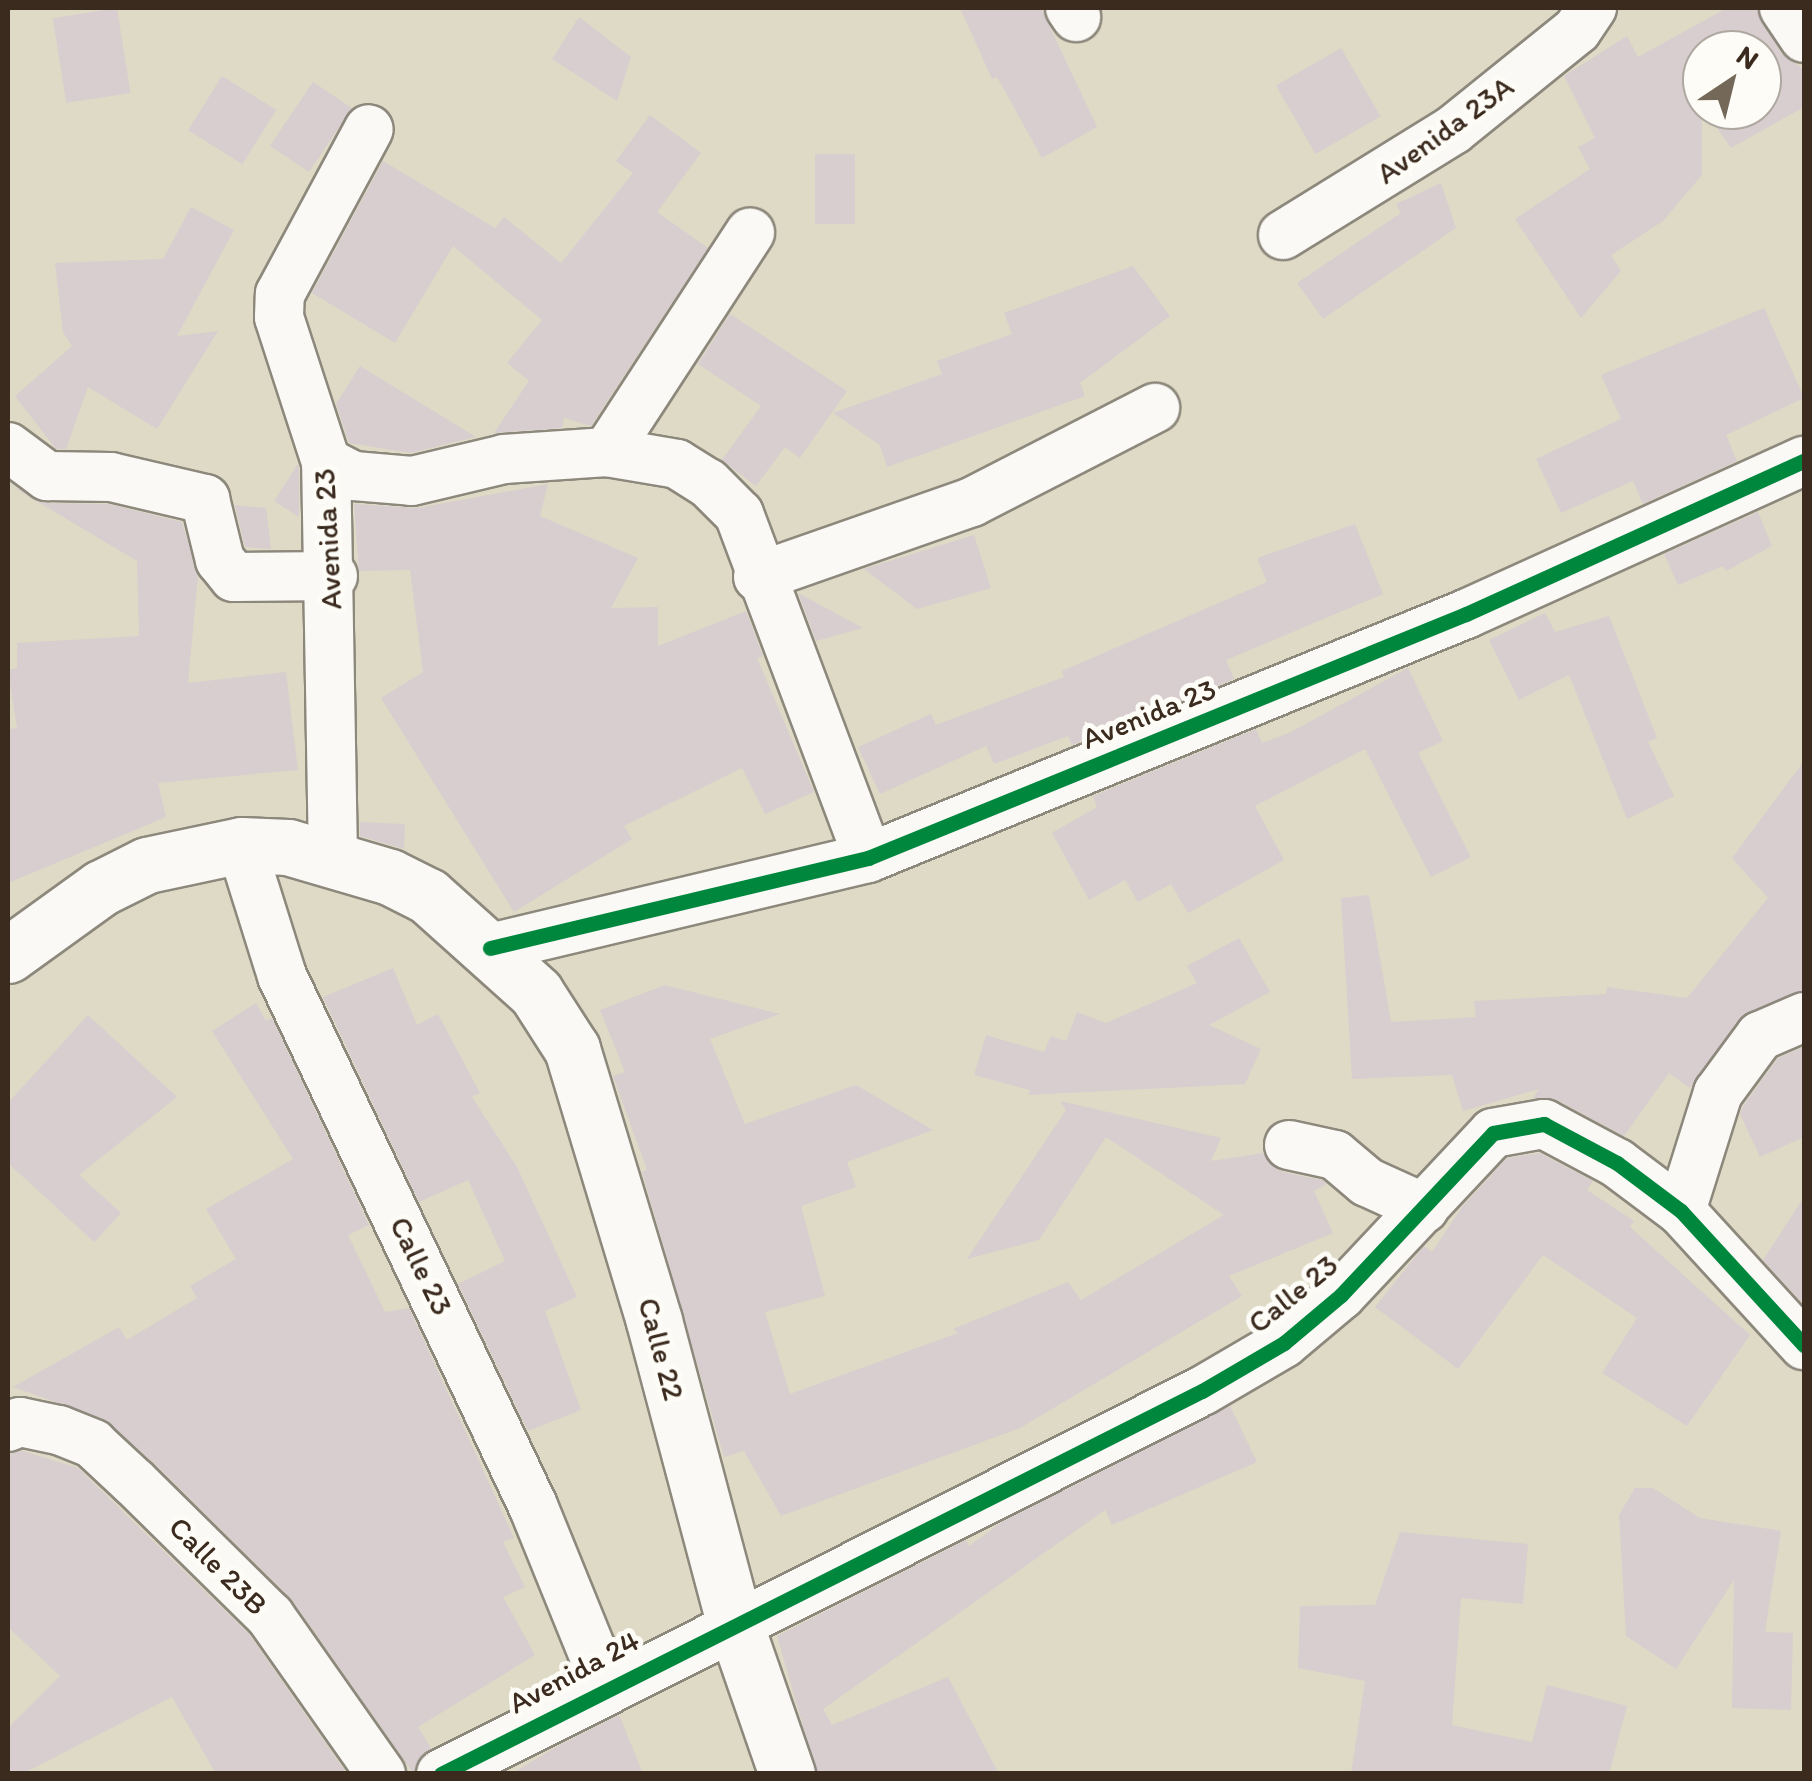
<!DOCTYPE html>
<style>
body{margin:0}
#map{position:relative;width:1812px;height:1781px;overflow:hidden;background:#dedac6;font-family:Itim,sans-serif}
div>[style]{position:absolute}
[style*='--x']{left:calc(var(--x)*1px);top:calc(var(--y)*1px);width:calc(var(--w)*1px);rotate:calc(var(--a)*1deg)}
.building>*{inset:0;background:#d8cdcf;transform-origin:0 0}
.roads{filter:drop-shadow(2px 0 #8d887c) drop-shadow(-2px 0 #8d887c) drop-shadow(0 2px #8d887c) drop-shadow(0 -2px #8d887c)}
.street>*{height:48px;margin:-24px;padding:0 24px;transform-origin:24px;border-radius:24px;background:#faf9f6}
.secondary>*{height:55px;margin:-27.5px;padding:0 27.5px;transform-origin:27.5px;border-radius:27.5px;background:#faf9f6}
.cycleway>*{height:15px;margin:-7.5px;padding:0 7.5px;transform-origin:7.5px;border-radius:7.5px;background:#00873e}
span{translate:-50% -50%;white-space:nowrap;text-align:center;line-height:1.15;-webkit-text-stroke:10px #fdfcf7;paint-order:stroke}
.street-label{font-size:30px;color:#3b2a1e}
.frame{position:absolute;inset:0;border:10px solid #3b2a1e;pointer-events:none}
.north{position:absolute;left:1682px;top:30px;width:100px;height:100px;box-sizing:border-box;background:#fdfcf7;border:2px solid #afa8a0;border-radius:50%;rotate:35deg;font-size:28px;font-weight:700;line-height:40px;text-align:center;color:#3b2a1e}
.north::after{content:'';display:block;margin:auto;width:35px;height:45px;background:#746859;clip-path:polygon(50% 0,100% 100%,50% 72%,0 100%)}
</style>
<div id="map">
<div class="building">
<div style="left:117px;top:8px;width:86px;height:65px;rotate:81deg"></div>
<div style="clip-path:polygon(960px 8px,1041px 8px,1097px 127px,1042px 158px,997px 77px,992px 79px)"></div>
<div style="clip-path:polygon(1727px 8px,1757px 8px,1781px 53px,1804px 70px,1804px 107px,1731px 148px,1704px 110px,1762px 110px,1762px 50px,1702px 50px,1702px 175px,1663px 221px,1611px 255px,1621px 271px,1581px 318px,1515px 219px,1590px 169px,1578px 147px,1595px 138px,1564px 76px,1627px 36px,1638px 57px)"></div>
<div style="clip-path:polygon(579px 17px,631px 57px,617px 101px,552px 59px)"></div>
<div style="left:1341px;top:48px;width:79px;height:75px;rotate:60deg"></div>
<div style="left:222px;top:76px;width:64px;height:64px;rotate:32deg"></div>
<div style="left:313px;top:82px;width:47px;height:77px;rotate:34deg"></div>
<div style="clip-path:polygon(650px 115px,701px 153px,657px 212px,708px 248px,591px 426px,564px 418px,562px 428px,494px 433px,529px 381px,507px 363px,542px 320px,453px 246px,395px 343px,312px 293px,383px 161px,495px 228px,504px 217px,561px 263px,633px 173px,616px 161px)"></div>
<div style="left:815px;top:154px;width:40px;height:70px"></div>
<div style="clip-path:polygon(1441px 183px,1456px 228px,1323px 319px,1297px 283px,1401px 213px,1396px 204px)"></div>
<div style="clip-path:polygon(191px 207px,234px 230px,177px 336px,218px 331px,157px 429px,88px 387px,66px 449px,56px 449px,15px 396px,72px 346px,63px 332px,55px 263px,163px 259px)"></div>
<div style="clip-path:polygon(1133px 266px,1170px 316px,1080px 383px,1085px 396px,887px 467px,880px 445px,833px 413px,942px 374px,937px 361px,1012px 334px,1004px 313px)"></div>
<div style="clip-path:polygon(1764px 308px,1804px 398px,1726px 435px,1737px 461px,1643px 504px,1633px 481px,1561px 513px,1536px 459px,1621px 419px,1601px 375px)"></div>
<div style="clip-path:polygon(730px 314px,847px 391px,800px 458px,785px 447px,756px 486px,722px 460px,761px 406px,698px 364px)"></div>
<div style="clip-path:polygon(360px 366px,476px 437px,410px 453px,349px 443px,336px 404px)"></div>
<div style="clip-path:polygon(298px 464px,299px 467px,299px 517px,274px 501px)"></div>
<div style="clip-path:polygon(8px 484px,45px 503px,108px 504px,182px 522px,198px 576px,188px 683px,286px 672px,298px 770px,158px 783px,166px 817px,8px 883px,8px 729px,17px 728px,8px 670px,17px 668px,17px 643px,139px 636px,137px 561px)"></div>
<div style="clip-path:polygon(548px 484px,540px 516px,638px 558px,611px 608px,658px 607px,658px 646px,746px 611px,763px 656px,757px 658px,814px 792px,765px 814px,742px 768px,624px 826px,632px 839px,514px 912px,381px 698px,423px 672px,410px 570px,359px 571px,354px 504px,418px 508px)"></div>
<div style="clip-path:polygon(235px 505px,266px 508px,271px 549px,245px 547px)"></div>
<div style="clip-path:polygon(1758px 512px,1772px 546px,1726px 571px,1723px 566px,1678px 585px,1664px 554px)"></div>
<div style="clip-path:polygon(1355px 524px,1383px 594px,1226px 660px,1234px 679px,1072px 745px,1068px 736px,994px 764px,986px 746px,880px 794px,858px 747px,931px 714px,936px 725px,1064px 677px,1062px 671px,1267px 582px,1257px 558px)"></div>
<div style="clip-path:polygon(974px 535px,991px 588px,917px 609px,864px 569px)"></div>
<div style="clip-path:polygon(798px 593px,863px 628px,816px 641px)"></div>
<div style="clip-path:polygon(1545px 613px,1555px 632px,1609px 616px,1657px 738px,1648px 742px,1674px 796px,1627px 819px,1569px 675px,1519px 700px,1489px 640px)"></div>
<div style="clip-path:polygon(1408px 668px,1443px 741px,1418px 753px,1471px 857px,1431px 877px,1365px 749px,1255px 806px,1284px 860px,1188px 913px,1171px 884px,1138px 902px,1125px 880px,1089px 900px,1052px 833px,1097px 807px,1093px 796px,1256px 729px,1262px 743px,1289px 733px)"></div>
<div style="clip-path:polygon(1804px 761px,1804px 990px,1739px 1019px,1690px 1088px,1669px 1073px,1624px 1136px,1557px 1100px,1533px 1098px,1539px 1089px,1463px 1111px,1452px 1075px,1352px 1079px,1341px 898px,1369px 895px,1391px 1022px,1476px 1017px,1474px 1001px,1606px 994px,1607px 987px,1687px 998px,1768px 898px,1732px 858px)"></div>
<div style="clip-path:polygon(360px 822px,405px 824px,404px 849px,360px 836px)"></div>
<div style="clip-path:polygon(1239px 938px,1270px 992px,1209px 1025px,1261px 1049px,1245px 1084px,1028px 1095px,1030px 1090px,974px 1075px,986px 1035px,1044px 1052px,1051px 1036px,1066px 1041px,1077px 1012px,1106px 1023px,1197px 983px,1187px 966px)"></div>
<div style="clip-path:polygon(393px 968px,417px 1025px,438px 1014px,480px 1093px,472px 1097px,517px 1167px,577px 1297px,545px 1311px,581px 1410px,528px 1431px,458px 1284px,505px 1261px,468px 1180px,419px 1202px,323px 997px)"></div>
<div style="clip-path:polygon(665px 985px,780px 1014px,710px 1039px,745px 1124px,856px 1085px,933px 1130px,847px 1162px,856px 1187px,801px 1206px,825px 1296px,765px 1312px,790px 1394px,958px 1333px,953px 1329px,1068px 1282px,1081px 1300px,1224px 1215px,1106px 1137px,1039px 1240px,967px 1259px,1066px 1110px,1060px 1101px,1221px 1138px,1211px 1161px,1263px 1153px,1282px 1172px,1322px 1180px,1327px 1184px,1314px 1191px,1333px 1233px,1229px 1276px,1242px 1296px,1020px 1428px,781px 1516px,744px 1451px,724px 1457px,642px 1172px,647px 1170px,613px 1076px,625px 1072px,600px 1010px)"></div>
<div style="clip-path:polygon(256px 1003px,266px 1021px,272px 1018px,369px 1225px,348px 1235px,385px 1312px,409px 1308px,514px 1538px,503px 1542px,525px 1587px,503px 1597px,535px 1655px,418px 1727px,431px 1748px,414px 1774px,292px 1600px,154px 1463px,104px 1419px,13px 1387px,119px 1327px,127px 1340px,197px 1298px,190px 1286px,236px 1259px,206px 1209px,293px 1159px,212px 1031px)"></div>
<div style="clip-path:polygon(88px 1015px,177px 1097px,79px 1175px,121px 1213px,94px 1242px,8px 1163px,8px 1103px)"></div>
<div style="clip-path:polygon(1804px 1047px,1804px 1137px,1760px 1157px,1740px 1114px,1743px 1106px,1778px 1058px)"></div>
<div style="clip-path:polygon(1539px 1153px,1593px 1181px,1587px 1190px,1634px 1221px,1630px 1227px,1750px 1335px,1687px 1426px,1602px 1373px,1637px 1318px,1543px 1255px,1458px 1369px,1375px 1307px,1424px 1246px,1432px 1252px,1462px 1207px,1507px 1158px)"></div>
<div style="clip-path:polygon(1804px 1197px,1804px 1305px,1763px 1260px)"></div>
<div style="clip-path:polygon(1230px 1406px,1257px 1462px,1112px 1525px,1105px 1510px,823px 1709px,832px 1725px,948px 1677px,999px 1774px,817px 1774px,777px 1636px,966px 1540px,969px 1546px,1002px 1522px)"></div>
<div style="clip-path:polygon(23px 1451px,78px 1468px,249px 1634px,347px 1774px,216px 1774px,172px 1697px,22px 1774px,8px 1774px,8px 1728px,60px 1676px,8px 1627px,8px 1454px)"></div>
<div style="clip-path:polygon(1635px 1488px,1653px 1488px,1700px 1518px,1781px 1531px,1765px 1632px,1793px 1633px,1791px 1710px,1732px 1708px,1734px 1580px,1676px 1669px,1626px 1636px,1619px 1515px)"></div>
<div style="clip-path:polygon(1400px 1532px,1528px 1544px,1523px 1604px,1461px 1598px,1452px 1725px,1532px 1742px,1547px 1685px,1627px 1706px,1609px 1774px,1351px 1774px,1365px 1681px,1298px 1668px,1300px 1606px,1375px 1605px)"></div>
<div style="clip-path:polygon(619px 1715px,643px 1774px,511px 1774px,560px 1745px)"></div>
</div>
<div class="roads">
<div class="street">
<div style="--x:1070;--y:8;--w:11;--a:56"></div>
<div style="--x:1784;--y:8;--w:36;--a:56"></div>
<div style="--x:1283;--y:235;--w:200;--a:-31.7"></div>
<div style="--x:1453;--y:130;--w:159;--a:-38.9"></div>
<div style="--x:1577;--y:30;--w:27;--a:-56"></div>
<div style="--x:8;--y:447;--w:49;--a:36.6"></div>
<div style="--x:47;--y:476;--w:64;--a:0.9"></div>
<div style="--x:111;--y:477;--w:97;--a:13.2"></div>
<div style="--x:205;--y:499;--w:63;--a:76.2"></div>
<div style="--x:220;--y:560;--w:22;--a:51"></div>
<div style="--x:234;--y:577;--w:99;--a:-0.6"></div>
<div style="--x:607;--y:452;--w:262;--a:-56.9"></div>
<div style="--x:326;--y:462;--w:31;--a:27"></div>
<div style="--x:354;--y:476;--w:58;--a:4.9"></div>
<div style="--x:412;--y:481;--w:95;--a:-13.4"></div>
<div style="--x:504;--y:459;--w:103;--a:-3.9"></div>
<div style="--x:607;--y:452;--w:71;--a:9.7"></div>
<div style="--x:677;--y:464;--w:36;--a:32"></div>
<div style="--x:708;--y:483;--w:44;--a:45"></div>
<div style="--x:739;--y:514;--w:367;--a:69.4"></div>
<div style="--x:758;--y:577;--w:227;--a:-19.3"></div>
<div style="--x:972;--y:502;--w:206;--a:-27.2"></div>
<div style="--x:241;--y:845;--w:137;--a:72.6"></div>
<div style="--x:282;--y:976;--w:586;--a:64.66"></div>
<div style="--x:533;--y:1506;--w:194;--a:67.9"></div>
<div style="--x:333;--y:858;--w:396;--a:-91"></div>
<div style="--x:326;--y:462;--w:152;--a:-108"></div>
<div style="--x:279;--y:317;--w:23;--a:-88"></div>
<div style="--x:280;--y:294;--w:187;--a:-61.7"></div>
<div style="--x:490;--y:948;--w:389;--a:-13.4"></div>
<div style="--x:868;--y:858;--w:646;--a:-22.2"></div>
<div style="--x:1466;--y:614;--w:371;--a:-24.4"></div>
<div style="--x:1289;--y:1145;--w:47;--a:12.3"></div>
<div style="--x:1335;--y:1155;--w:42;--a:40.2"></div>
<div style="--x:1367;--y:1182;--w:63;--a:24.5"></div>
<div style="--x:1681;--y:1211;--w:124;--a:-72.6"></div>
<div style="--x:1718;--y:1093;--w:71;--a:-53.6"></div>
<div style="--x:1760;--y:1036;--w:48;--a:-23.4"></div>
<div style="--x:8;--y:1427;--w:13;--a:-23"></div>
<div style="--x:20;--y:1422;--w:40;--a:12"></div>
<div style="--x:59;--y:1430;--w:37;--a:22"></div>
<div style="--x:93;--y:1444;--w:57;--a:42.9"></div>
<div style="--x:135;--y:1483;--w:190;--a:44.6"></div>
<div style="--x:270;--y:1616;--w:193;--a:54.9"></div>
<div style="--x:441;--y:1774;--w:852;--a:-26.72"></div>
<div style="--x:1202;--y:1391;--w:95;--a:-30.3"></div>
<div style="--x:1284;--y:1343;--w:75;--a:-40.1"></div>
<div style="--x:1341;--y:1295;--w:222;--a:-46.8"></div>
<div style="--x:1493;--y:1133;--w:52;--a:-10"></div>
<div style="--x:1544;--y:1124;--w:83;--a:28.1"></div>
<div style="--x:1617;--y:1163;--w:80;--a:36.9"></div>
<div style="--x:1681;--y:1211;--w:182;--a:47.5"></div>
</div>
<div class="secondary">
<div style="--x:8;--y:955;--w:115;--a:-35.8"></div>
<div style="--x:101;--y:888;--w:51;--a:-26.6"></div>
<div style="--x:147;--y:865;--w:96;--a:-12"></div>
<div style="--x:241;--y:845;--w:47;--a:2.4"></div>
<div style="--x:288;--y:847;--w:106;--a:16.4"></div>
<div style="--x:390;--y:877;--w:42;--a:26.6"></div>
<div style="--x:428;--y:896;--w:145;--a:41.9"></div>
<div style="--x:536;--y:993;--w:67;--a:57.3"></div>
<div style="--x:572;--y:1049;--w:284;--a:73.2"></div>
<div style="--x:654;--y:1321;--w:310;--a:75.1"></div>
<div style="--x:734;--y:1621;--w:162;--a:70.9"></div>
</div>
</div>
<div class="cycleway">
<div style="--x:490;--y:948;--w:389;--a:-13.4"></div>
<div style="--x:868;--y:858;--w:646;--a:-22.2"></div>
<div style="--x:1466;--y:614;--w:371;--a:-24.4"></div>
<div style="--x:441;--y:1774;--w:852;--a:-26.72"></div>
<div style="--x:1202;--y:1391;--w:95;--a:-30.3"></div>
<div style="--x:1284;--y:1343;--w:75;--a:-40.1"></div>
<div style="--x:1341;--y:1295;--w:222;--a:-46.8"></div>
<div style="--x:1493;--y:1133;--w:52;--a:-10"></div>
<div style="--x:1544;--y:1124;--w:83;--a:28.1"></div>
<div style="--x:1617;--y:1163;--w:80;--a:36.9"></div>
<div style="--x:1681;--y:1211;--w:182;--a:47.5"></div>
</div>
<div class="street-label">
<span style="left:1445px;top:130px;rotate:-36deg">Avenida 23A</span>
<span style="left:328px;top:539px;rotate:-93deg">Avenida 23</span>
<span style="left:1149px;top:714px;rotate:-22deg">Avenida 23</span>
<span style="left:421px;top:1266px;rotate:64deg">Calle 23</span>
<span style="left:1293px;top:1294px;rotate:-39deg">Calle 23</span>
<span style="left:661px;top:1349px;rotate:75deg">Calle 22</span>
<span style="left:218px;top:1566px;rotate:45deg">Calle 23B</span>
<span style="left:574px;top:1672px;rotate:-28deg">Avenida 24</span>
</div>
<div class="frame"></div>
<div class="north">N</div>
</div>
